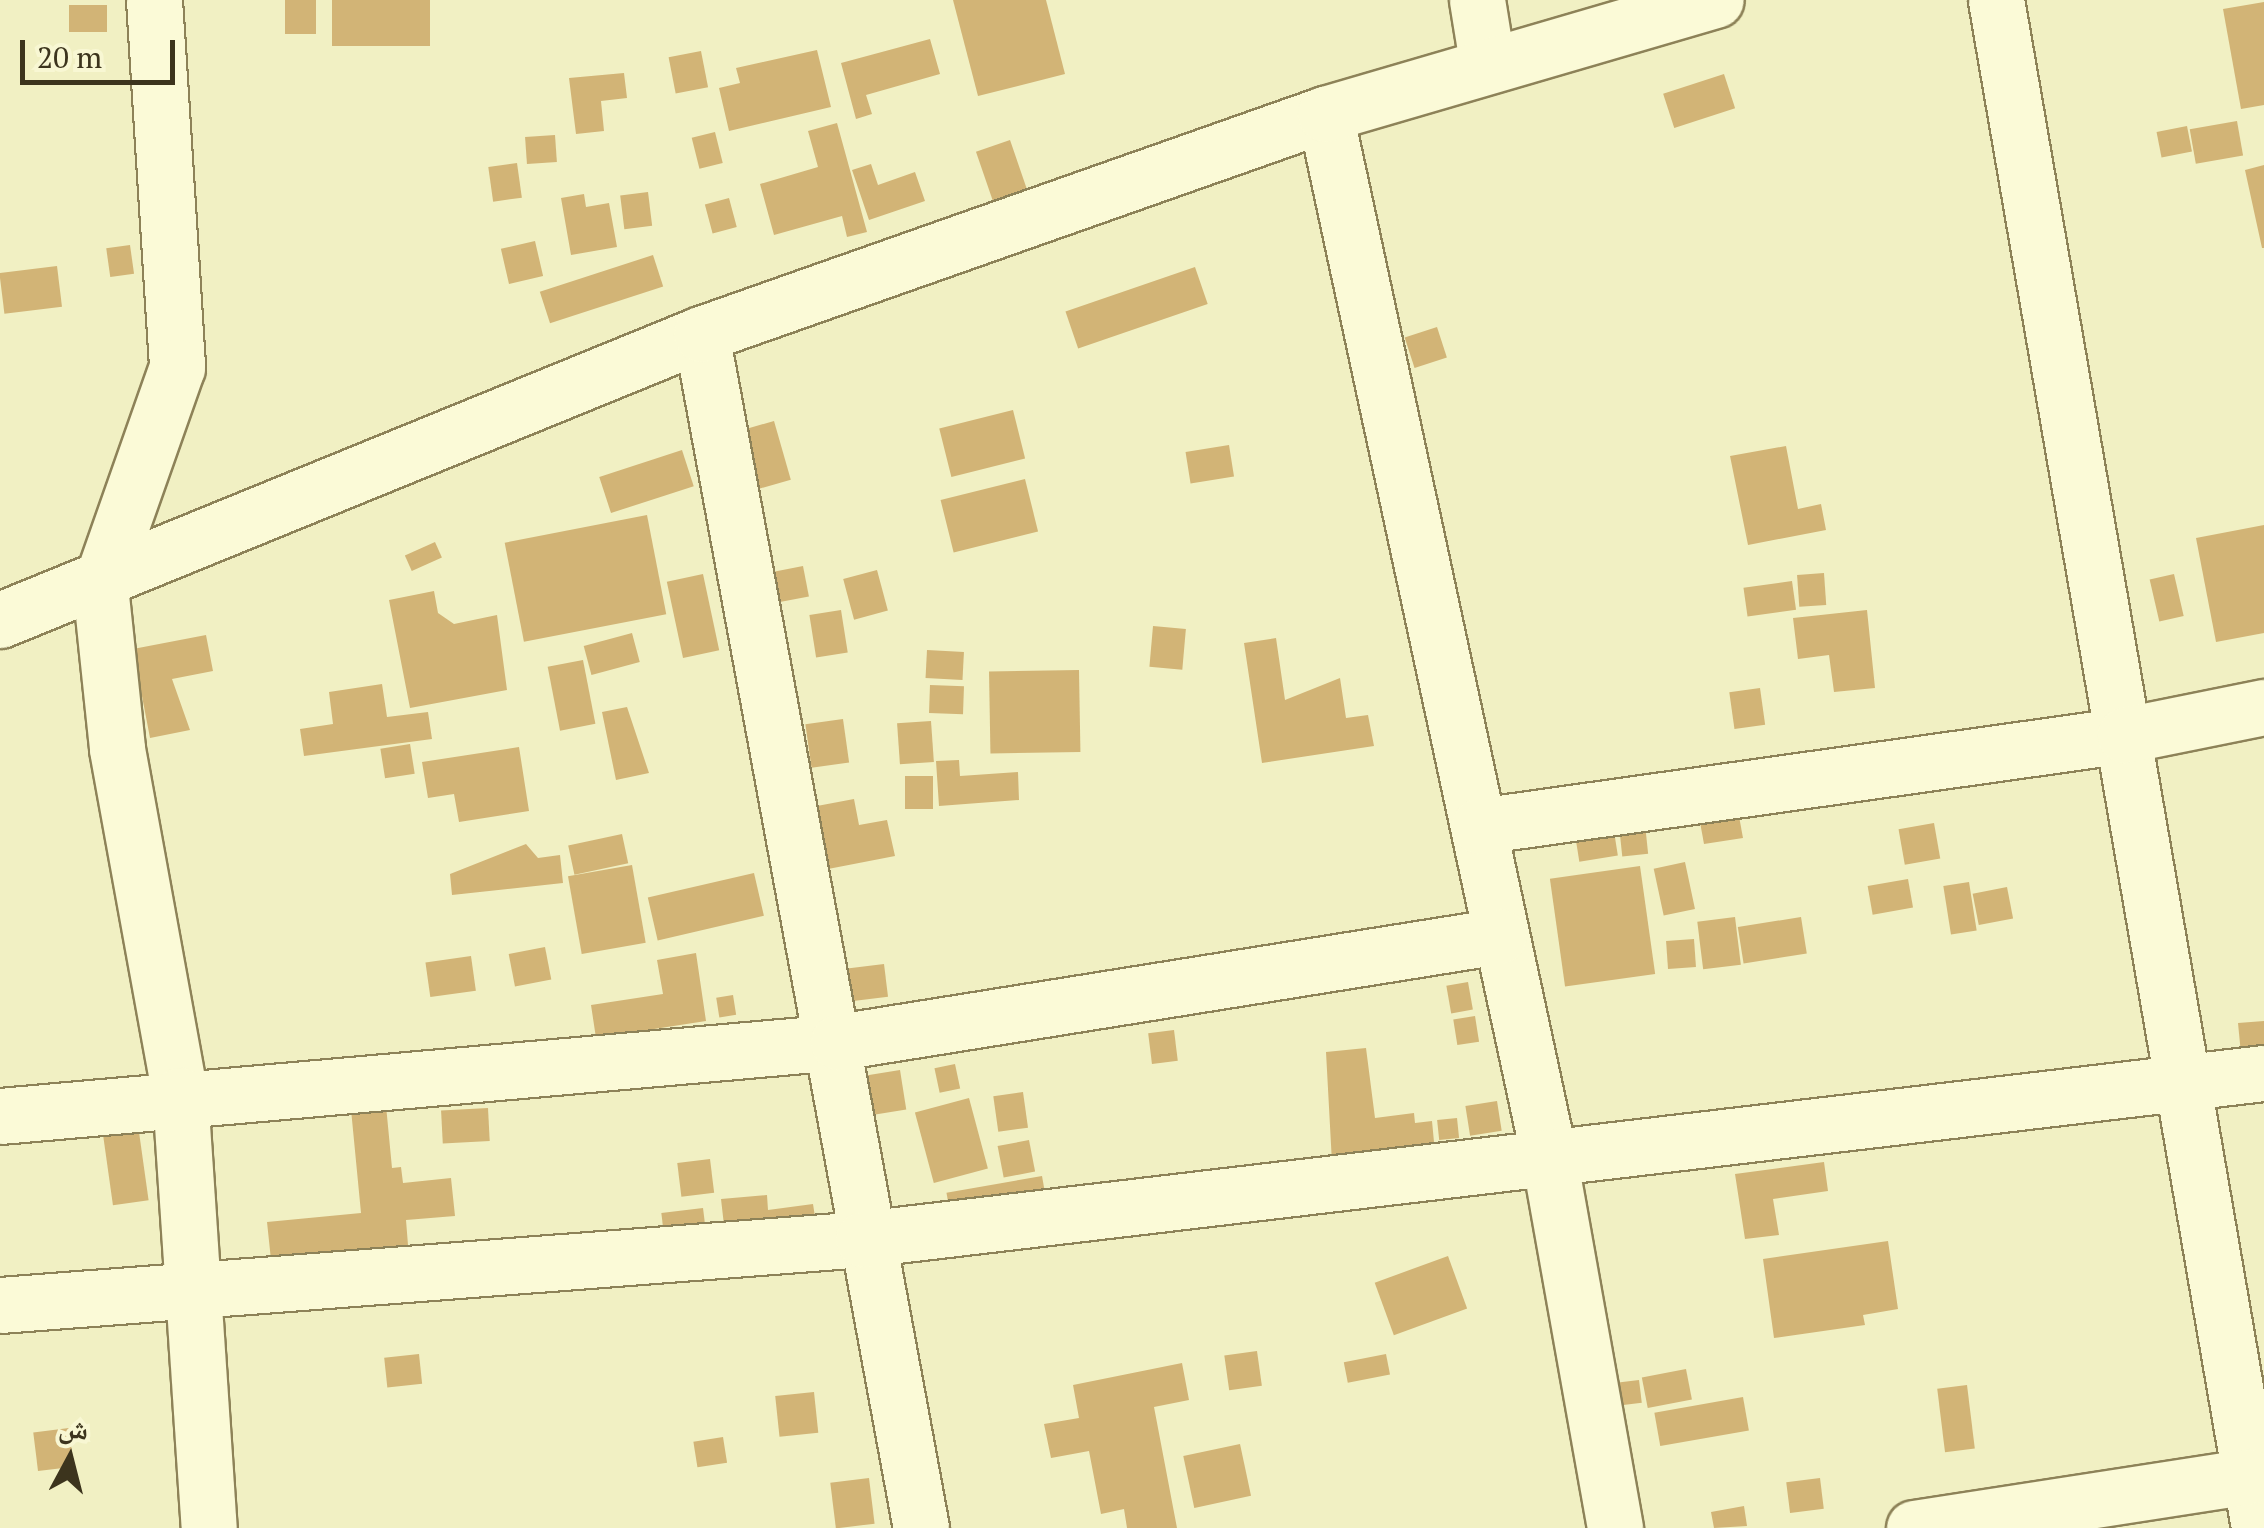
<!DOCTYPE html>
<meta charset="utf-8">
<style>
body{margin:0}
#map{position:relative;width:2264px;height:1528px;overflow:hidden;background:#f1f0c3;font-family:"PT Serif","Noto Naskh Arabic",serif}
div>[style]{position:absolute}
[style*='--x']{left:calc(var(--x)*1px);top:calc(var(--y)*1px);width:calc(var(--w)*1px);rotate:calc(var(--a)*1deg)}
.building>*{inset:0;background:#d2b476;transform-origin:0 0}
.roads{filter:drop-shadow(2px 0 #8d8258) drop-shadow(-2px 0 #8d8258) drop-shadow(0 2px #8d8258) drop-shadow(0 -2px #8d8258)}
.minor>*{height:55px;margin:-27.5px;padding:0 27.5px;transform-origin:27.5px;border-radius:27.5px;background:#fbfad7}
span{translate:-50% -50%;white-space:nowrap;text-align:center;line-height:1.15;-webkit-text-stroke:10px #f8f7d3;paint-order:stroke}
.north{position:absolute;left:20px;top:1408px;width:100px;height:100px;-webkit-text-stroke:8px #f8f7d3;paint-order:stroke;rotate:7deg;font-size:28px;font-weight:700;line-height:40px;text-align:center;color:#3c341d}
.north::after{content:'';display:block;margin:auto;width:35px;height:45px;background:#3c341d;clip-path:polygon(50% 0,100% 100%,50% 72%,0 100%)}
.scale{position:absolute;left:20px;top:40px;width:155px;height:45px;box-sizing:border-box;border:5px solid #3c341d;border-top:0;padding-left:12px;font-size:30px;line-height:35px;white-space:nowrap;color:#3c341d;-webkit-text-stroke:8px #f8f7d3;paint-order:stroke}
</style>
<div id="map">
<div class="building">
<div style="left:285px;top:0;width:31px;height:34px"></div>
<div style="left:332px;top:0;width:98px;height:46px"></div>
<div style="clip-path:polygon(953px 0,1046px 0,1065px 74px,978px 96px)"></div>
<div style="clip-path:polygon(2264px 2px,2264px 105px,2241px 109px,2223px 9px)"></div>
<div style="left:69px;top:5px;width:38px;height:27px"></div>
<div style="clip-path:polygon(930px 39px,940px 74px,866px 95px,872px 114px,856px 119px,841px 63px)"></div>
<div style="clip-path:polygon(817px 50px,831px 107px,729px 131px,719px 88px,740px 83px,736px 68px)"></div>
<div style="left:701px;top:51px;width:37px;height:33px;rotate:79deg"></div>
<div style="clip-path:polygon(624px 73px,627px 98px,601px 101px,604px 131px,576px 134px,569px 78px)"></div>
<div style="left:1724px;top:74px;width:36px;height:64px;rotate:72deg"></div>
<div style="left:2237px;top:121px;width:35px;height:48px;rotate:80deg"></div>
<div style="clip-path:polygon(837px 123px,867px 232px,847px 237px,842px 216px,774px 235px,760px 184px,818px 167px,808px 131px)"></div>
<div style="left:2187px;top:126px;width:26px;height:31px;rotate:79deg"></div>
<div style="left:715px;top:132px;width:32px;height:24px;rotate:76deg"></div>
<div style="left:555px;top:135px;width:27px;height:30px;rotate:86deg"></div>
<div style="left:1010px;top:140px;width:56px;height:36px;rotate:71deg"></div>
<div style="left:517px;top:163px;width:35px;height:29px;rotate:82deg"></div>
<div style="clip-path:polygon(871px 164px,878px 185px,915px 172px,925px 201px,869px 220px,852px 170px)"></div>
<div style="clip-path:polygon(2264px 165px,2264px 248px,2262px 248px,2245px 170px)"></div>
<div style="left:648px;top:192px;width:34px;height:28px;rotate:83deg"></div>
<div style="clip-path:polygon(584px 194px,586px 207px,609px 203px,617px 247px,571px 255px,561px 198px)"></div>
<div style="left:729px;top:198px;width:30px;height:25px;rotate:75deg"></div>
<div style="left:535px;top:241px;width:36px;height:35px;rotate:77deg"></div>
<div style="left:130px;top:245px;width:29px;height:24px;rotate:82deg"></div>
<div style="left:653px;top:255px;width:33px;height:119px;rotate:72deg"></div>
<div style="left:57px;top:266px;width:41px;height:58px;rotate:83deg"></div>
<div style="left:1195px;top:267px;width:39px;height:137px;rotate:71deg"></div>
<div style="left:1437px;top:327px;width:32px;height:34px;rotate:72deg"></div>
<div style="left:1013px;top:410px;width:50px;height:76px;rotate:76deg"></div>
<div style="left:774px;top:421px;width:61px;height:39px;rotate:74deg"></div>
<div style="left:1229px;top:445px;width:32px;height:44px;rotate:81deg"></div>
<div style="clip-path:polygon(1786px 446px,1798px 509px,1821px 504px,1826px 530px,1748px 545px,1730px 456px)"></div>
<div style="left:682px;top:450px;width:38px;height:87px;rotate:72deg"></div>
<div style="left:1025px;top:479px;width:54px;height:87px;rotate:76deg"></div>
<div style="left:647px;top:515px;width:101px;height:145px;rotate:79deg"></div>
<div style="clip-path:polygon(2264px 525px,2264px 633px,2216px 642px,2196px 538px)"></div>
<div style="left:435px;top:542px;width:17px;height:33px;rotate:66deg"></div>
<div style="left:803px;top:566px;width:31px;height:35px;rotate:79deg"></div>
<div style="left:877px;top:570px;width:42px;height:35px;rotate:75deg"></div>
<div style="left:1824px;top:573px;width:32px;height:27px;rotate:86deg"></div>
<div style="left:703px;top:574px;width:78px;height:37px;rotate:78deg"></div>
<div style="left:2174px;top:574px;width:43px;height:25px;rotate:77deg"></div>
<div style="left:1792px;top:581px;width:29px;height:49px;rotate:82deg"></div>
<div style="clip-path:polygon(434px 591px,438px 613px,454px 624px,497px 615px,507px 690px,410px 708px,389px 600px)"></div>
<div style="left:841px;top:610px;width:43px;height:32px;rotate:81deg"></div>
<div style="clip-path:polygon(1867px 610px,1875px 688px,1834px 692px,1829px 655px,1798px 659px,1793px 618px)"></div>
<div style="left:1153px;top:626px;width:33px;height:41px;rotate:5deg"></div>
<div style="left:632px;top:633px;width:30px;height:50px;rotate:75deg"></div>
<div style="clip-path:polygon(206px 635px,213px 671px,172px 679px,190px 730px,150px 738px,133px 649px)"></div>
<div style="clip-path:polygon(1276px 638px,1285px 700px,1340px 678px,1346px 718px,1368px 715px,1374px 746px,1262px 763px,1244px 643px)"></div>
<div style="left:927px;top:650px;width:37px;height:28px;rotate:3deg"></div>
<div style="left:583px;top:660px;width:65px;height:36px;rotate:79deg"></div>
<div style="left:1079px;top:670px;width:82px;height:90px;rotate:89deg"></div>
<div style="clip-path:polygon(382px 684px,387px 717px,428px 712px,432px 739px,304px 756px,300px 729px,333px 724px,329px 692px)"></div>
<div style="left:930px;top:685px;width:34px;height:28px;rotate:2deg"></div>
<div style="left:1760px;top:688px;width:37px;height:31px;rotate:82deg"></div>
<div style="clip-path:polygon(627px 707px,649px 773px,616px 780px,602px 712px)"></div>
<div style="left:843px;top:719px;width:44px;height:38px;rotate:82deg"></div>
<div style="left:931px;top:721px;width:41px;height:34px;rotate:86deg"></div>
<div style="left:410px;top:744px;width:30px;height:30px;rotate:81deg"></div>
<div style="clip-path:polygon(519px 747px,529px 811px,459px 822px,454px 794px,428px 798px,422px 762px)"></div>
<div style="clip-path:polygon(959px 760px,960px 776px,1018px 772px,1019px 800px,939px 806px,936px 761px)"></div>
<div style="left:905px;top:776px;width:28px;height:33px"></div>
<div style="clip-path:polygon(854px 799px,859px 825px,887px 820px,895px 856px,828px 869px,817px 806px)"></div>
<div style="clip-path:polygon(1736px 800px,1743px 838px,1704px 844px,1700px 822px)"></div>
<div style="left:1934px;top:823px;width:36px;height:36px;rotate:80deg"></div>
<div style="left:1645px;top:824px;width:30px;height:26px;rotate:84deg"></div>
<div style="left:1613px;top:825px;width:31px;height:39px;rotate:81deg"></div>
<div style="left:622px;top:834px;width:30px;height:55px;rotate:78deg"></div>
<div style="clip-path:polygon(526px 844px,538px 858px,560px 855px,563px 883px,452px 895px,450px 874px)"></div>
<div style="left:1685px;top:862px;width:48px;height:32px;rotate:78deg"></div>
<div style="left:632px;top:865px;width:79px;height:65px;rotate:80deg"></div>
<div style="left:1640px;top:866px;width:109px;height:91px;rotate:82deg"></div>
<div style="left:754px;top:873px;width:44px;height:109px;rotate:77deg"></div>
<div style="left:1908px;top:879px;width:29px;height:41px;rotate:80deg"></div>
<div style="left:1969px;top:882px;width:49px;height:26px;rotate:81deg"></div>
<div style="left:2007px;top:887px;width:32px;height:35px;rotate:79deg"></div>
<div style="left:1735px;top:917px;width:48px;height:38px;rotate:83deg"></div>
<div style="left:1801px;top:917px;width:37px;height:64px;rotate:81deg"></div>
<div style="left:1694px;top:939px;width:28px;height:28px;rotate:86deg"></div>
<div style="left:545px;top:947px;width:33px;height:37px;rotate:79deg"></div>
<div style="clip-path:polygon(696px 953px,706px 1021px,596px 1038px,591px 1005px,663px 994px,657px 960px)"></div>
<div style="left:471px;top:956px;width:35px;height:46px;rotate:82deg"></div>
<div style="left:884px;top:964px;width:33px;height:37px;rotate:83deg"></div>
<div style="left:1468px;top:982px;width:28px;height:22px;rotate:80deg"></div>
<div style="left:733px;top:995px;width:20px;height:17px;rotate:81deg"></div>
<div style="left:1475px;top:1016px;width:26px;height:22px;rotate:81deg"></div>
<div style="clip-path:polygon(2264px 1021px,2264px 1051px,2241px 1054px,2238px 1023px)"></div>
<div style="left:1174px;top:1030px;width:31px;height:26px;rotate:83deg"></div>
<div style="clip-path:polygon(1366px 1048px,1375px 1118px,1414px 1113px,1415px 1123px,1432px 1121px,1434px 1142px,1332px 1163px,1326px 1052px)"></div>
<div style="left:955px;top:1064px;width:25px;height:21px;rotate:78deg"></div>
<div style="left:900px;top:1070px;width:40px;height:36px;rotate:81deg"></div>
<div style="left:1023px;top:1092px;width:36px;height:30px;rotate:82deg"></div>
<div style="clip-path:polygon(385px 1095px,392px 1168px,401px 1167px,403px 1183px,451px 1178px,455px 1216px,406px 1220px,410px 1270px,271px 1260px,267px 1222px,361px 1213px,350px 1099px)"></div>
<div style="left:969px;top:1098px;width:73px;height:56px;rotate:75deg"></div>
<div style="left:1497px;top:1101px;width:30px;height:32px;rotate:81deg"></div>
<div style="left:488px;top:1108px;width:33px;height:47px;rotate:87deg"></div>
<div style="left:1457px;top:1118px;width:20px;height:20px;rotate:84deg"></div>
<div style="left:139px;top:1132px;width:69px;height:36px;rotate:82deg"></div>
<div style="left:1029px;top:1140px;width:32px;height:32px;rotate:79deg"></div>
<div style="left:710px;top:1159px;width:34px;height:33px;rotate:83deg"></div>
<div style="clip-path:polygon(1824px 1162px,1828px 1191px,1773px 1199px,1779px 1235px,1745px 1239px,1735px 1174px)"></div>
<div style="left:1042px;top:1176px;width:34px;height:97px;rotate:80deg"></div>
<div style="clip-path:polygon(767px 1195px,768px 1210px,813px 1204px,816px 1223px,725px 1234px,721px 1199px)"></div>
<div style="left:703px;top:1208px;width:26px;height:42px;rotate:83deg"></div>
<div style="clip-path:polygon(1888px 1241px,1898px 1309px,1863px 1315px,1865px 1325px,1774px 1338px,1763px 1259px)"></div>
<div style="left:1448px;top:1256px;width:56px;height:78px;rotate:70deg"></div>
<div style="left:1257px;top:1351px;width:35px;height:33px;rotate:82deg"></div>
<div style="left:419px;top:1354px;width:30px;height:35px;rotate:84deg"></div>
<div style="left:1386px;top:1354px;width:21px;height:43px;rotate:79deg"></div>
<div style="clip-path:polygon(1182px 1363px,1189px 1400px,1154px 1407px,1177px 1528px,1127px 1528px,1124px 1509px,1101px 1514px,1089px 1451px,1051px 1458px,1044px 1424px,1079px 1418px,1073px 1385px)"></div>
<div style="left:1686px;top:1369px;width:31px;height:45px;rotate:79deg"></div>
<div style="left:1639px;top:1380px;width:23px;height:29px;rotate:83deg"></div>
<div style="left:1967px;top:1385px;width:64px;height:30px;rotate:83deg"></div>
<div style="left:814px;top:1392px;width:41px;height:39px;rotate:84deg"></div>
<div style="left:1743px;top:1397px;width:34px;height:90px;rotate:80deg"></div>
<div style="left:69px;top:1428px;width:39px;height:36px;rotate:83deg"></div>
<div style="left:723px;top:1437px;width:26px;height:30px;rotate:81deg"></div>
<div style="left:1240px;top:1444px;width:53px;height:58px;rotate:78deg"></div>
<div style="left:869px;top:1478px;width:46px;height:39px;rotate:83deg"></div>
<div style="left:1820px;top:1478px;width:31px;height:34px;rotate:83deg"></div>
<div style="clip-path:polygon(1744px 1506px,1747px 1526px,1714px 1528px,1711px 1512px)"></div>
</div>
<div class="roads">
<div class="minor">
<div style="--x:154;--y:0;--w:368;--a:86.4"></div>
<div style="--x:177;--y:367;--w:232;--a:109.4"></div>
<div style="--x:100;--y:586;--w:164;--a:84"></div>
<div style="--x:117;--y:749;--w:352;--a:79.7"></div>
<div style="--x:180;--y:1095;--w:434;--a:86.2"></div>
<div style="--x:1477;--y:0;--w:63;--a:80.8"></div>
<div style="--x:1996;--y:0;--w:1550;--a:80.23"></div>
<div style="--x:1325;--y:114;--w:1067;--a:77.88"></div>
<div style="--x:1549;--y:1157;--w:377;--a:79.9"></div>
<div style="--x:701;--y:334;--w:1214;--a:79.56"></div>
<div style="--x:0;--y:620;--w:757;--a:-22.19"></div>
<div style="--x:701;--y:334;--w:662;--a:-19.42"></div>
<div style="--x:1325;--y:114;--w:407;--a:-16.3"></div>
<div style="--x:1479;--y:826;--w:652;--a:-8.02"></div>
<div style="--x:2125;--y:735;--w:142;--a:-11.4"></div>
<div style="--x:0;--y:1116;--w:841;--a:-5.05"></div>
<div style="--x:838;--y:1042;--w:669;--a:-9.11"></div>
<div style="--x:0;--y:1305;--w:866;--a:-4.37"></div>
<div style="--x:863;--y:1239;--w:1411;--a:-6.76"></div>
<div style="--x:1914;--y:1528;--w:338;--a:-8.8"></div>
</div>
</div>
<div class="north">ش</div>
<div class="scale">20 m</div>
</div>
